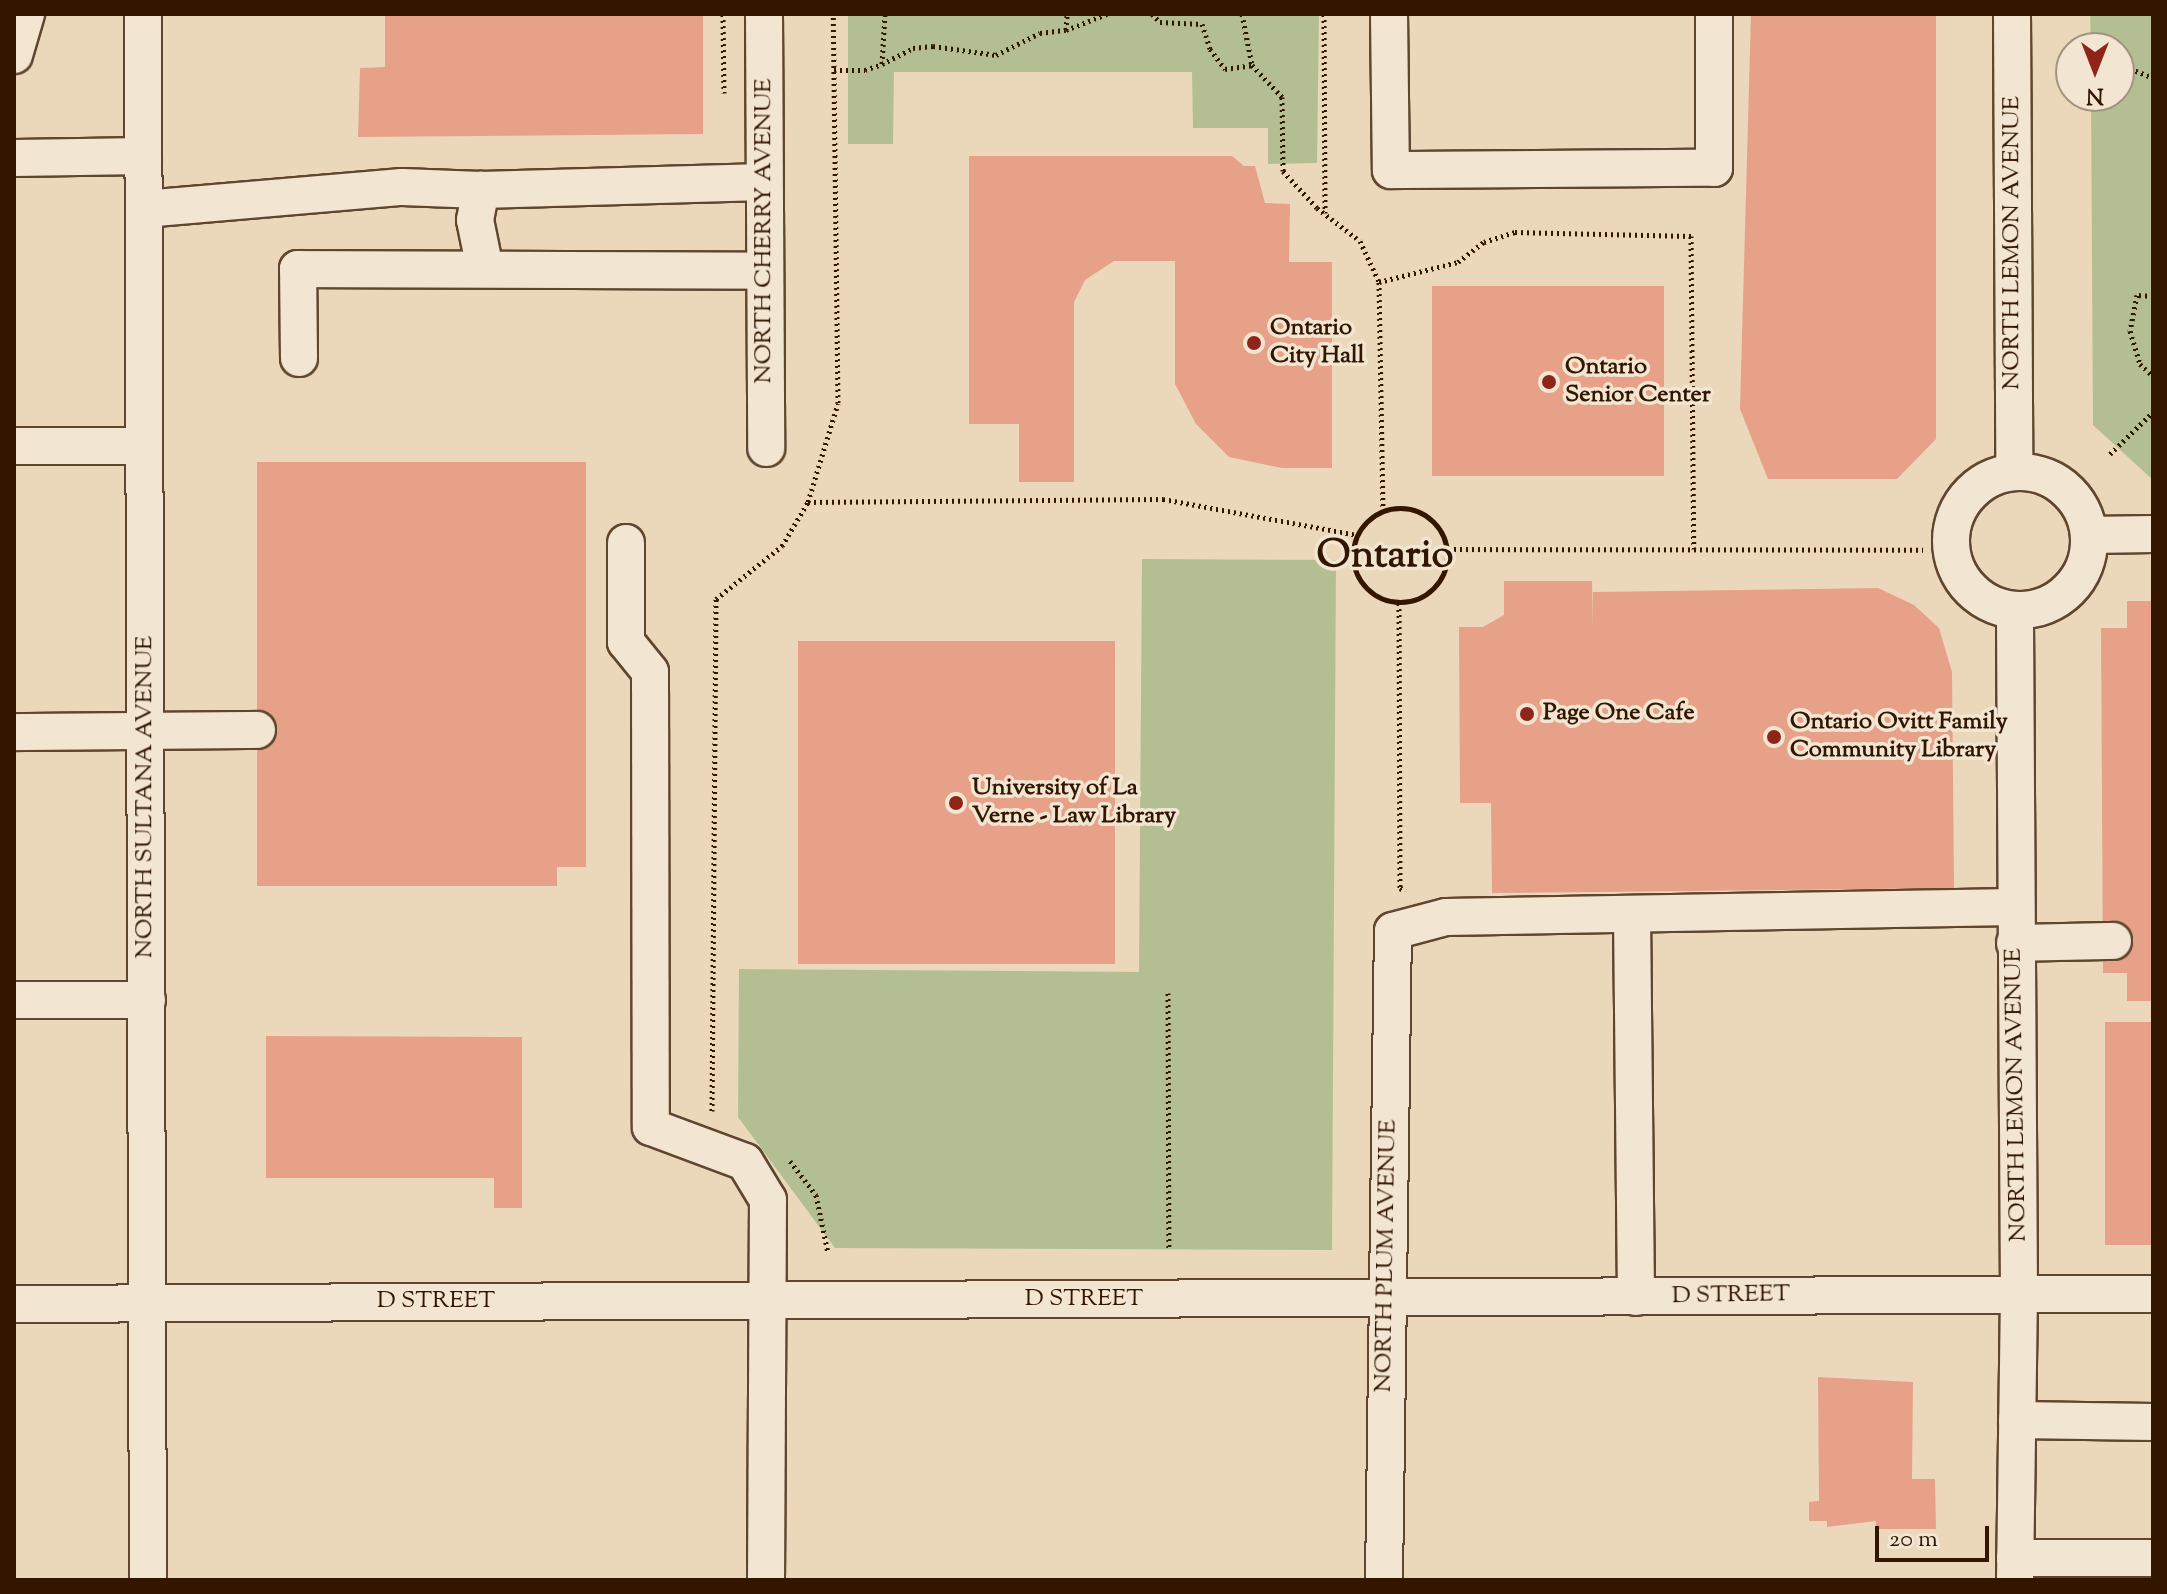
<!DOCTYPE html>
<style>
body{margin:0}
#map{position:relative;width:2167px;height:1594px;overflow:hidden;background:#ebd7ba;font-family:"Sorts Mill Goudy",serif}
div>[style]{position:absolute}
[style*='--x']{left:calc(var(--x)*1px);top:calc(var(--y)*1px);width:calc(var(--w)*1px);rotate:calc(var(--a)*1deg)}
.green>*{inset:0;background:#b3bf93}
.building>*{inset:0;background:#e7a188;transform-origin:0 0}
.path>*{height:5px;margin-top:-2.5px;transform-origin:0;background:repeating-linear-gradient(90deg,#321600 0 2px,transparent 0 6px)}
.path>.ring{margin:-2.5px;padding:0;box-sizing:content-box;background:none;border:5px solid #321600;border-radius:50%}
.roads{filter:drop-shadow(2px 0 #60462e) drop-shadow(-2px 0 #60462e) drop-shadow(0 2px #60462e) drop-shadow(0 -2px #60462e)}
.minor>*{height:36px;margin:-18px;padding:0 18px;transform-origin:18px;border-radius:18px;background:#f2e5d2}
.minor>.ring{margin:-18px;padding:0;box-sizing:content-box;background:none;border:36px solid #f2e5d2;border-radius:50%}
.dots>*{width:22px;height:22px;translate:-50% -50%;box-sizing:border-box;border:4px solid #f2e5d2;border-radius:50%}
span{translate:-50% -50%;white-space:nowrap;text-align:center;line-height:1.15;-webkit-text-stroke:7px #f2e5d2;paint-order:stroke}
.street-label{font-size:24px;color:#321600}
.poi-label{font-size:24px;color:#321600;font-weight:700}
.left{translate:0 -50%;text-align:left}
.town-label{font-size:40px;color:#321600;font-weight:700}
.frame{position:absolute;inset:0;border:16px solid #321600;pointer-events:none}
.north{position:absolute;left:2055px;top:32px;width:80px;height:80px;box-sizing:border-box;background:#f2e5d2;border:2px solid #a5927e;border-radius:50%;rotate:180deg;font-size:22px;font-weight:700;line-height:32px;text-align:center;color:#321600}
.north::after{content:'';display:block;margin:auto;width:28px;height:36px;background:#8f2418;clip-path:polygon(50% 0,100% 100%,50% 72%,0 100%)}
.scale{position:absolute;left:1875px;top:1526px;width:114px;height:36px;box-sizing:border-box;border:4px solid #321600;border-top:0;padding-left:10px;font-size:24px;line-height:28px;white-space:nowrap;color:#321600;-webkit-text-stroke:6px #f2e5d2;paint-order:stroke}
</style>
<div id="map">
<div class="green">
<div style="clip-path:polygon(848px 14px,1319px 14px,1317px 163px,1268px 164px,1268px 128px,1193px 128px,1192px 72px,894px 72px,893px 144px,848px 144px)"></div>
<div style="clip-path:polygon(2090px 14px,2153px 14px,2153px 480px,2093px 425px,2091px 96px,2119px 96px,2119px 48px,2091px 48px)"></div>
<div style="clip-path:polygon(1142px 559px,1336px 560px,1332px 1250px,835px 1248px,738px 1117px,739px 969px,1139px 972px)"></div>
</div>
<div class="building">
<div style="clip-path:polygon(385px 14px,703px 14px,703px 134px,358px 137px,360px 68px,385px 67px)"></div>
<div style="clip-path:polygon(1751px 14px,1936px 14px,1936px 439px,1897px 479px,1768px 479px,1740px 409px)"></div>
<div style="clip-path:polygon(969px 156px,1232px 156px,1244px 166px,1255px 166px,1265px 203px,1290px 204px,1289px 262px,1332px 262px,1332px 468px,1282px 468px,1229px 457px,1196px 424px,1175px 384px,1175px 261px,1114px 261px,1085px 280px,1074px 302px,1074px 482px,1019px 482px,1019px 424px,969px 424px)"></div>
<div style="left:1664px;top:286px;width:190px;height:232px;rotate:90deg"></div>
<div style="clip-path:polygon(257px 462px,586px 462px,586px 867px,557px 867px,557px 886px,257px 886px)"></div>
<div style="clip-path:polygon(1504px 581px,1592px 581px,1593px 628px,1593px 592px,1878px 588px,1914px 605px,1939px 628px,1952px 672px,1954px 888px,1492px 893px,1491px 803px,1460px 803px,1459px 627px,1483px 627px,1504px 615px)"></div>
<div style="clip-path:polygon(2127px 601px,2153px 601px,2153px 1001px,2127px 1001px,2127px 973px,2103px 973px,2101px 628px,2127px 628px)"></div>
<div style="left:798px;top:641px;width:317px;height:323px"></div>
<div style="left:2105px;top:1022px;width:48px;height:223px"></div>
<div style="clip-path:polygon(266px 1036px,522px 1037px,522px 1208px,494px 1208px,494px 1178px,266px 1178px)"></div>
<div style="clip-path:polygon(1818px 1377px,1913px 1382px,1912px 1479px,1935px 1479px,1936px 1529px,1876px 1529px,1876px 1521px,1827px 1527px,1827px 1521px,1809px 1521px,1809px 1502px,1819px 1501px)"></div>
</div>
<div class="path">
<div style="--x:723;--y:14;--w:79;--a:89.3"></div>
<div style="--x:1152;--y:14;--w:11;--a:45"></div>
<div style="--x:1160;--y:22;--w:42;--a:2.7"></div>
<div style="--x:1202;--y:24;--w:26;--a:72"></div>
<div style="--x:1210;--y:49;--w:25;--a:53"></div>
<div style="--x:1225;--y:69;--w:27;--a:-8"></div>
<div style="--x:1242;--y:14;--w:52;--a:78.9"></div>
<div style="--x:1252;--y:65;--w:44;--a:46.8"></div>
<div style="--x:1282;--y:97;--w:74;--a:89.2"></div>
<div style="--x:1283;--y:171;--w:50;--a:47.4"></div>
<div style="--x:1317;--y:208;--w:54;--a:37.5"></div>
<div style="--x:1360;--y:241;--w:45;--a:65.1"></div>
<div style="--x:1379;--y:282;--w:229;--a:89"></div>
<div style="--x:1324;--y:14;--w:199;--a:89.7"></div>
<div style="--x:1066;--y:30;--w:16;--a:-86"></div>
<div style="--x:2081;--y:47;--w:2;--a:27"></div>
<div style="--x:882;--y:64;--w:35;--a:-27"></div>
<div style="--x:913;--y:48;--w:20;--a:-6"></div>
<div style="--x:933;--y:46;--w:64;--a:8.1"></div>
<div style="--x:996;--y:55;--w:49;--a:-26.6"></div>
<div style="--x:1040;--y:33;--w:26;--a:-7"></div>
<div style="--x:1066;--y:30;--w:44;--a:-21.3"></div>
<div style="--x:2119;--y:64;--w:37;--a:22"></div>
<div style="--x:834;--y:70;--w:31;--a:0"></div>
<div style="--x:865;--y:70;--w:18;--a:-19"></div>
<div style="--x:882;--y:64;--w:50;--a:-86.6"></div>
<div style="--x:1379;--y:282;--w:81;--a:-14.2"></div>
<div style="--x:1458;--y:262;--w:33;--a:-38"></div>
<div style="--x:1484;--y:242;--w:33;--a:-18"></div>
<div style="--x:1515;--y:232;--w:176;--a:1.3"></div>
<div style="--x:1691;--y:236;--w:313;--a:89.5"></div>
<div style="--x:2153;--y:296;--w:16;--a:-176"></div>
<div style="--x:2137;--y:295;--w:37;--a:101"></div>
<div style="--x:2130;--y:331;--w:34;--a:73"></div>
<div style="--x:2140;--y:364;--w:18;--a:43"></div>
<div style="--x:2110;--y:454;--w:60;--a:-44.3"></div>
<div style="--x:808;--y:502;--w:355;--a:-0.5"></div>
<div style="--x:1163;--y:499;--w:197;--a:10.5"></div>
<div class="ring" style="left:1353px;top:508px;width:89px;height:89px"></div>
<div style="--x:1448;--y:549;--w:475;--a:0.1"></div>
<div style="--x:1399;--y:603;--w:285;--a:89.8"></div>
<div style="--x:1400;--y:888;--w:6;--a:31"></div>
<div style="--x:1168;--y:993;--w:257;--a:89.8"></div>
<div style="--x:712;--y:1111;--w:512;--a:-89.55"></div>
<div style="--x:716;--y:599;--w:85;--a:-38.8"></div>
<div style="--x:782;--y:546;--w:51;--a:-59.4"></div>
<div style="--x:808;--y:502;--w:103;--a:-73.1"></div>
<div style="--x:838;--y:403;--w:389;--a:-90.7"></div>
<div style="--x:790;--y:1161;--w:43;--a:52.6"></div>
<div style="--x:816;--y:1195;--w:59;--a:78.3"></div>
</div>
<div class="roads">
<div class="minor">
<div style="--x:143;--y:14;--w:1566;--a:89.82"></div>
<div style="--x:764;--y:14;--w:434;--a:89.7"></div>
<div style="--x:1389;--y:14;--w:156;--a:89.3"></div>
<div style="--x:1391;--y:170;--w:323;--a:-0.4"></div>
<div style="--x:1714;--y:168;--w:154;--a:-90"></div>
<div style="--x:2012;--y:14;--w:458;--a:89.7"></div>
<div style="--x:14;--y:55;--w:43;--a:-73.7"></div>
<div style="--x:14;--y:158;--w:129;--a:-0.9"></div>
<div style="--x:144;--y:209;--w:259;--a:-4.9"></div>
<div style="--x:402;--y:187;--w:79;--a:2.2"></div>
<div style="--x:485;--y:269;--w:50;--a:-101.5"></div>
<div style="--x:475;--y:220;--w:31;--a:-79"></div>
<div style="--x:481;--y:190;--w:283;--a:-1.6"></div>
<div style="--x:299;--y:358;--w:89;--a:-90.6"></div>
<div style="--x:298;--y:269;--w:467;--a:0.2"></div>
<div style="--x:14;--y:446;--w:130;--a:0"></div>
<div class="ring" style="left:1951px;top:472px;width:102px;height:102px"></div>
<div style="--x:2089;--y:535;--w:64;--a:-0.9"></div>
<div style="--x:626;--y:543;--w:99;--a:90"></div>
<div style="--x:626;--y:642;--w:38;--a:51"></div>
<div style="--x:650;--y:672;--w:455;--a:89.9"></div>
<div style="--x:651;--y:1127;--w:100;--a:20.4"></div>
<div style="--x:745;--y:1162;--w:44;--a:58.8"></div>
<div style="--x:768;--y:1200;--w:380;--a:90.3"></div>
<div style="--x:14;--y:732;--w:243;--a:-0.5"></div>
<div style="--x:1632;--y:914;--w:383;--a:89.4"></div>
<div style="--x:2015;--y:943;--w:98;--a:-1.2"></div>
<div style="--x:14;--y:1000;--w:133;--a:0"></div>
<div style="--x:14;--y:1304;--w:2139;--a:-0.27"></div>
<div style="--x:2017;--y:1420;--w:136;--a:0.8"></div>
<div style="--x:2015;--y:1558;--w:138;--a:0"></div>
<div style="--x:1384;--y:1580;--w:649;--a:-89.21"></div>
<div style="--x:1393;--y:931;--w:55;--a:-14.8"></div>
<div style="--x:1446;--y:917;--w:569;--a:-1.01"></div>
<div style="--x:2015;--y:1580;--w:286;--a:-89.2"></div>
<div style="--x:2019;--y:1294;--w:684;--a:-90.34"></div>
</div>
</div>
<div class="dots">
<div style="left:1254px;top:343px;background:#8f2418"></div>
<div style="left:1549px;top:382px;background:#8f2418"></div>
<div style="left:1527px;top:714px;background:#8f2418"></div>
<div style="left:1774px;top:737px;background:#8f2418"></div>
<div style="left:956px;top:803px;background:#8f2418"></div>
</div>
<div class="street-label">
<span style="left:765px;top:231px;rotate:-90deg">NORTH CHERRY AVENUE</span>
<span style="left:2013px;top:243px;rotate:-90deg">NORTH LEMON AVENUE</span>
<span style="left:146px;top:797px;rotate:-90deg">NORTH SULTANA AVENUE</span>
<span style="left:2017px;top:1095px;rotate:-91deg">NORTH LEMON AVENUE</span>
<span style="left:1387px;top:1256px;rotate:-89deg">NORTH PLUM AVENUE</span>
<span style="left:1731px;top:1296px;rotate:-1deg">D STREET</span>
<span style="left:1084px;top:1300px">D STREET</span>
<span style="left:436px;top:1302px">D STREET</span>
</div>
<div class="poi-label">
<span class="left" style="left:1270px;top:343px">Ontario<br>City Hall</span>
<span class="left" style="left:1565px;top:382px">Ontario<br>Senior Center</span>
<span class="left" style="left:1543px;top:714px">Page One Cafe</span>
<span class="left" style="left:1790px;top:737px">Ontario Ovitt Family<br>Community Library</span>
<span class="left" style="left:972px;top:803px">University of La<br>Verne - Law Library</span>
</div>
<div class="town-label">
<span style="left:1385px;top:557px">Ontario</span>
</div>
<div class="frame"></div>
<div class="north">N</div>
<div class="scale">20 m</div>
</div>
